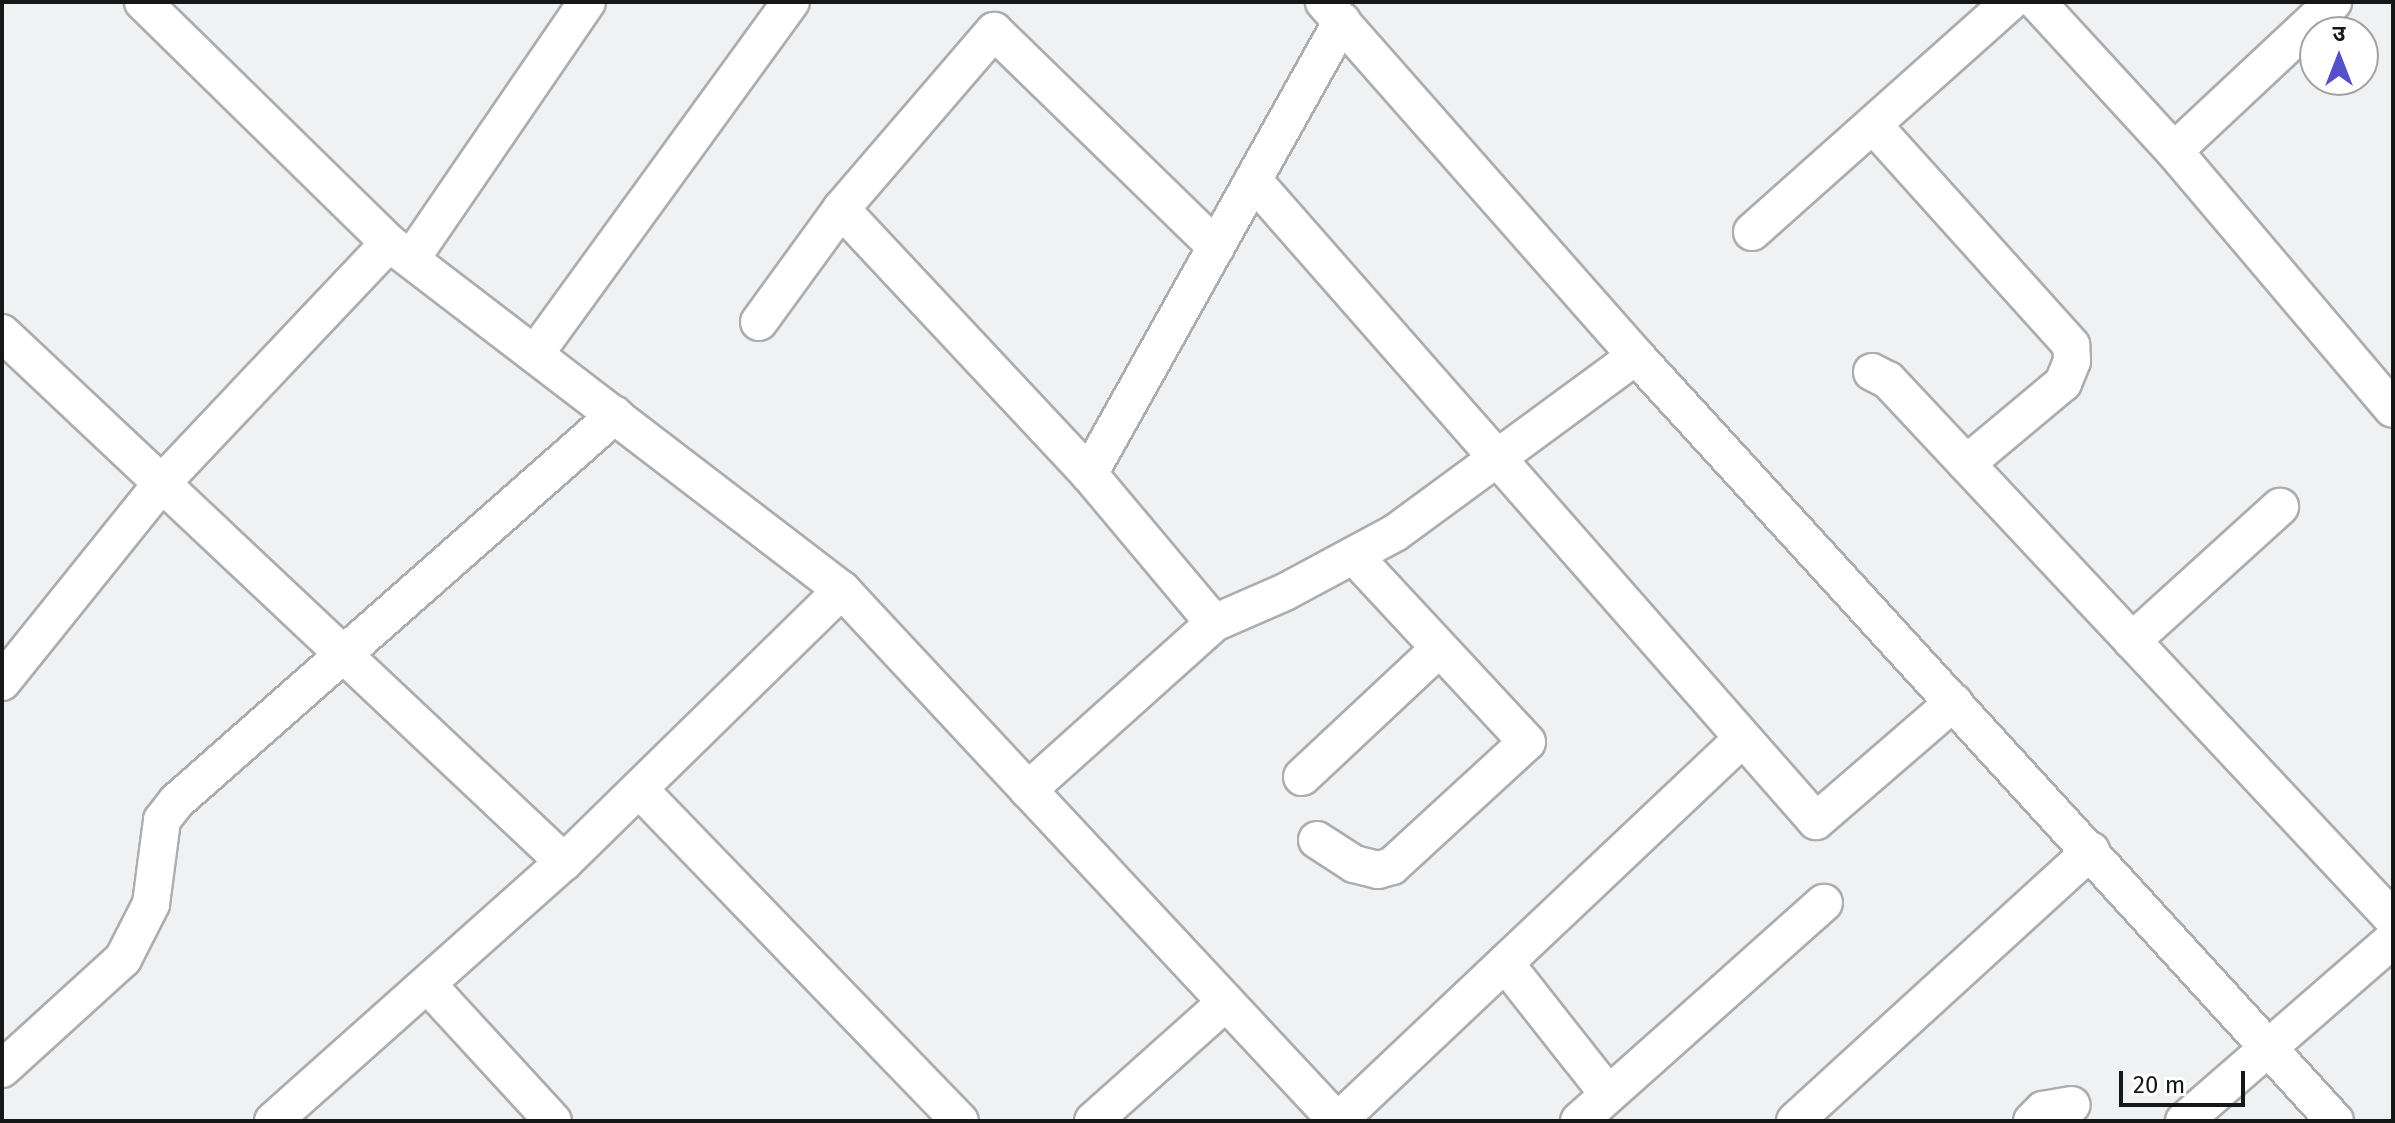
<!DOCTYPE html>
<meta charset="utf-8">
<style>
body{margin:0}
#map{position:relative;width:2395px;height:1123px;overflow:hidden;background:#f0f1f2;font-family:"Fira Sans","Noto Sans Devanagari",sans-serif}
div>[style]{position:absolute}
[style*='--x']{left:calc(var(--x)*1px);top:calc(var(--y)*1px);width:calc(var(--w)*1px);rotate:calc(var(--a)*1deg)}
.roads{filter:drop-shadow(2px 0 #acadae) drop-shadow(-2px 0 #acadae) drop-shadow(0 2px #acadae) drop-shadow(0 -2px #acadae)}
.minor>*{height:36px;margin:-18px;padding:0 18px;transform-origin:18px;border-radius:18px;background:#fff}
span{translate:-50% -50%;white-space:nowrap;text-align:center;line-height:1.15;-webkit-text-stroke:7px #fefeff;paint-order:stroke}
.frame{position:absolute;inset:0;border:4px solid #161717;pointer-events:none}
.north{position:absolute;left:2299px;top:16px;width:80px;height:80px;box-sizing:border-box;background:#fefeff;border:2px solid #a1a2a2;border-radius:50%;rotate:0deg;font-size:22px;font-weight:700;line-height:32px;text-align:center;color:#161717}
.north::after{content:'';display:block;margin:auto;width:28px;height:36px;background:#5550c8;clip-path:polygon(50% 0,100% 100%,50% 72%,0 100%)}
.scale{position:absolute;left:2119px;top:1071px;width:126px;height:36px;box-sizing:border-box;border:4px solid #161717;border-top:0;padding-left:10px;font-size:24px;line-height:28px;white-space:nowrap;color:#161717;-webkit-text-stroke:6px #fefeff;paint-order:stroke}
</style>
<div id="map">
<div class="roads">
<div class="minor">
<div style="--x:143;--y:2;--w:344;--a:44.4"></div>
<div style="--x:389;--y:243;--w:571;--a:37.45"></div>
<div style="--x:842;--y:590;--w:726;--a:47.01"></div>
<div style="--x:1324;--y:2;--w:472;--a:48.6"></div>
<div style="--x:1636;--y:356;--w:1036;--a:47.58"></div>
<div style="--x:2037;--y:2;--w:202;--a:47.4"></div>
<div style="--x:2174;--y:151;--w:338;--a:49.7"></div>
<div style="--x:1342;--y:21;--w:519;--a:119.18"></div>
<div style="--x:1089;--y:474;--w:194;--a:50"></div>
<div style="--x:1214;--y:623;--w:77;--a:-23.6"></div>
<div style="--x:1285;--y:592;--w:125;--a:-28.2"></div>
<div style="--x:1395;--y:533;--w:299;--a:-36.3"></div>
<div style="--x:1874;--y:126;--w:295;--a:48"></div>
<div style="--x:2071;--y:345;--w:16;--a:86"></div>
<div style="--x:2072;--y:361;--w:24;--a:112"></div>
<div style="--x:2063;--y:383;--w:126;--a:140.1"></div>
<div style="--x:2174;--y:151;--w:218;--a:-43.1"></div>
<div style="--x:1253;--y:180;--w:853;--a:48.71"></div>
<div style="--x:1816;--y:821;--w:182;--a:-40.8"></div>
<div style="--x:1752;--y:232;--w:346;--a:-41.7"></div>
<div style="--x:411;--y:259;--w:311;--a:-55.6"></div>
<div style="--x:759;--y:322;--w:140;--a:-54"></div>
<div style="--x:2;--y:333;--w:772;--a:43.27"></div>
<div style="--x:535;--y:354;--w:435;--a:-54"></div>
<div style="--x:1872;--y:372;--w:18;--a:27"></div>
<div style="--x:1888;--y:380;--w:739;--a:46.87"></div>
<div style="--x:1089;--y:474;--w:363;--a:-133.1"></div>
<div style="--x:841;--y:209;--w:235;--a:-49.3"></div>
<div style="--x:994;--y:31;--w:310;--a:44.2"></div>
<div style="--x:2132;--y:641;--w:200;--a:-42.2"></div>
<div style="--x:2;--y:682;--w:254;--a:-51.2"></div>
<div style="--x:161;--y:484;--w:332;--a:-46.6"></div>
<div style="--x:1302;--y:777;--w:187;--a:-43.1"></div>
<div style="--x:639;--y:789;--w:462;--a:46"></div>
<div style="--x:1028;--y:790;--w:250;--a:-41.9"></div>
<div style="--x:1317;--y:840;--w:44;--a:33"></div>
<div style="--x:1354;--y:864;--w:25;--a:14"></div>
<div style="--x:1378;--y:870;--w:15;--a:-16"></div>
<div style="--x:1392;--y:866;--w:183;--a:-42.6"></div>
<div style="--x:1527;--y:742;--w:253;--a:-132.9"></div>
<div style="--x:1505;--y:963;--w:167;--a:51.8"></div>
<div style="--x:427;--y:984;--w:186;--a:47.4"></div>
<div style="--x:2;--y:1069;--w:164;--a:-42.3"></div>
<div style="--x:123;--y:959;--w:62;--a:-63"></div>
<div style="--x:151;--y:904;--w:85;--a:-82.5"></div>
<div style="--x:162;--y:820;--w:24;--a:-52"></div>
<div style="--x:177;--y:801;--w:584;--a:-41.39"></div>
<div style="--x:273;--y:1121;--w:390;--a:-41.7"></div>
<div style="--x:564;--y:862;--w:389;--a:-44.4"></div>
<div style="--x:1093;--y:1121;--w:178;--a:-41.8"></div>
<div style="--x:1338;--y:1121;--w:556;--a:-43.4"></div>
<div style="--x:1579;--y:1121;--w:328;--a:-41.7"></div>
<div style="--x:1795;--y:1121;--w:401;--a:-42.4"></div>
<div style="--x:2032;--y:1121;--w:16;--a:-45"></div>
<div style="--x:2043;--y:1110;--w:29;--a:-10"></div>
<div style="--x:2184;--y:1121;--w:277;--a:-41"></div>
</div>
</div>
<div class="frame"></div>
<div class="north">उ</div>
<div class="scale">20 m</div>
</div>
